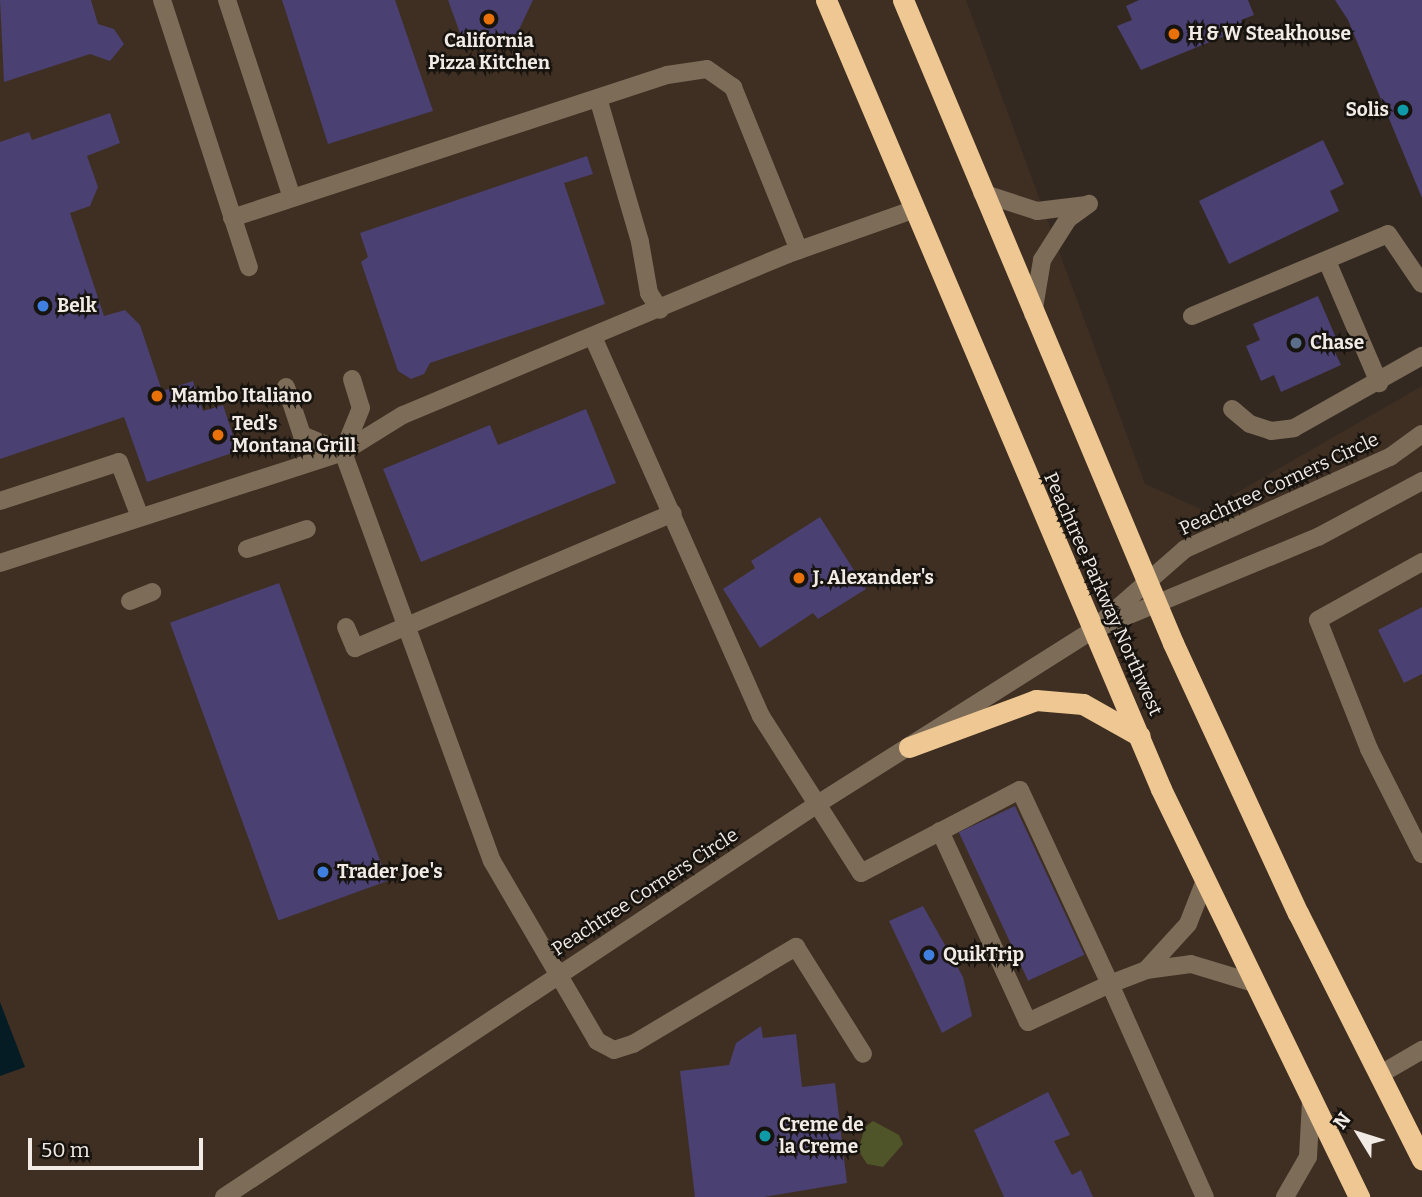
<!DOCTYPE html>
<style>
body{margin:0}
#map{position:relative;width:1422px;height:1197px;overflow:hidden;background:#332921;font-family:Bitter,serif}
div>[style]{position:absolute}
[style*='--x']{left:calc(var(--x)*1px);top:calc(var(--y)*1px);width:calc(var(--w)*1px);rotate:calc(var(--a)*1deg)}
.built>*{inset:0;background:#3e2f22}
.green>*{inset:0;background:#4f5528}
.water>*{inset:0;background:#061c24}
.building>*{inset:0;background:#4a4071;transform-origin:0 0}
.minor>*{height:18px;margin:-9px;padding:0 9px;transform-origin:9px;border-radius:9px;background:#7c6c58}
.highway>*{height:21px;margin:-10.5px;padding:0 10.5px;transform-origin:10.5px;border-radius:10.5px;background:#eec792}
.dots>*{width:19px;height:19px;translate:-50% -50%;box-sizing:border-box;border:4px solid #17130f;border-radius:50%}
span{translate:-50% -50%;white-space:nowrap;text-align:center;line-height:1.15;-webkit-text-stroke:5px #17130f;paint-order:stroke}
.poi-label{font-size:19px;color:#f1eae5;font-weight:700}
.left{translate:0 -50%;text-align:left}
.right{translate:-100% -50%;text-align:right}
.street-label{font-size:19px;color:#f1eae5}
.north{position:absolute;left:1324px;top:1099px;width:70px;height:70px;-webkit-text-stroke:5px #17130f;paint-order:stroke;rotate:308deg;font-size:19px;font-weight:700;line-height:28px;text-align:center;color:#f1eae5}
.north::after{content:'';display:block;margin:auto;width:24px;height:32px;background:#f1eae5;clip-path:polygon(50% 0,100% 100%,50% 72%,0 100%)}
.scale{position:absolute;left:28px;top:1138px;width:175px;height:32px;box-sizing:border-box;border:4px solid #f1eae5;border-top:0;padding-left:9px;font-size:21px;line-height:24px;white-space:nowrap;color:#f1eae5;-webkit-text-stroke:5px #17130f;paint-order:stroke}
</style>
<div id="map">
<div class="built">
<div style="clip-path:polygon(0 0,966px 0,1145px 484px,1205px 511px,1422px 386px,1422px 1197px,0 1197px)"></div>
</div>
<div class="green">
<div style="clip-path:polygon(873px 1121px,899px 1135px,903px 1144px,883px 1167px,867px 1164px,858px 1150px,865px 1127px)"></div>
</div>
<div class="water">
<div style="clip-path:polygon(0 1002px,25px 1067px,0 1076px)"></div>
</div>
<div class="building">
<div style="clip-path:polygon(0 0,91px 0,98px 24px,114px 29px,124px 44px,110px 61px,90px 54px,4px 82px)"></div>
<div style="clip-path:polygon(282px 0,395px 0,433px 111px,328px 144px)"></div>
<div style="clip-path:polygon(448px 0,533px 0,517px 34px,465px 47px)"></div>
<div style="clip-path:polygon(1139px 0,1248px 0,1254px 15px,1241px 20px,1244px 28px,1141px 70px,1117px 26px,1132px 20px,1126px 6px)"></div>
<div style="clip-path:polygon(1335px 0,1422px 0,1422px 198px,1348px 20px)"></div>
<div style="clip-path:polygon(110px 113px,120px 143px,87px 156px,98px 187px,90px 206px,70px 213px,104px 316px,125px 310px,140px 325px,162px 391px,193px 381px,203px 411px,223px 405px,238px 451px,147px 482px,124px 417px,0 459px,0 142px,29px 132px,32px 140px)"></div>
<div style="clip-path:polygon(1323px 140px,1344px 184px,1330px 191px,1339px 211px,1229px 264px,1199px 201px)"></div>
<div style="clip-path:polygon(587px 156px,593px 174px,564px 183px,605px 304px,430px 363px,424px 374px,411px 379px,398px 371px,361px 262px,368px 257px,360px 233px)"></div>
<div style="clip-path:polygon(1318px 296px,1340px 347px,1334px 350px,1341px 365px,1281px 392px,1274px 375px,1261px 381px,1246px 346px,1260px 340px,1253px 324px)"></div>
<div style="clip-path:polygon(586px 409px,616px 483px,421px 562px,383px 469px,490px 425px,498px 445px)"></div>
<div style="clip-path:polygon(820px 517px,866px 589px,818px 619px,813px 613px,760px 648px,723px 589px,755px 568px,751px 561px)"></div>
<div style="left:279px;top:583px;width:317px;height:116px;rotate:70deg"></div>
<div style="clip-path:polygon(1422px 607px,1422px 674px,1404px 683px,1378px 630px)"></div>
<div style="left:1015px;top:806px;width:164px;height:62px;rotate:65deg"></div>
<div style="clip-path:polygon(923px 906px,963px 977px,972px 1016px,942px 1033px,889px 921px)"></div>
<div style="clip-path:polygon(761px 1026px,763px 1038px,796px 1034px,802px 1087px,835px 1083px,847px 1183px,764px 1197px,695px 1197px,680px 1071px,729px 1065px,736px 1043px)"></div>
<div style="clip-path:polygon(1048px 1092px,1070px 1135px,1054px 1141px,1072px 1175px,1081px 1170px,1093px 1197px,1004px 1197px,974px 1130px)"></div>
</div>
<div class="minor">
<div style="--x:162;--y:0;--w:281;--a:72"></div>
<div style="--x:227;--y:0;--w:208;--a:71.8"></div>
<div style="--x:598;--y:98;--w:150;--a:73.7"></div>
<div style="--x:640;--y:242;--w:52;--a:80"></div>
<div style="--x:649;--y:293;--w:20;--a:57"></div>
<div style="--x:982;--y:193;--w:58;--a:18.1"></div>
<div style="--x:1037;--y:211;--w:48;--a:-7.1"></div>
<div style="--x:232;--y:218;--w:458;--a:-18.2"></div>
<div style="--x:667;--y:75;--w:40;--a:-8.5"></div>
<div style="--x:707;--y:69;--w:32;--a:35"></div>
<div style="--x:733;--y:87;--w:176;--a:68"></div>
<div style="--x:1327;--y:261;--w:133;--a:66.9"></div>
<div style="--x:1033;--y:314;--w:55;--a:-80.5"></div>
<div style="--x:1042;--y:260;--w:49;--a:-57.6"></div>
<div style="--x:1068;--y:219;--w:26;--a:-36"></div>
<div style="--x:1192;--y:316;--w:212;--a:-22.7"></div>
<div style="--x:1388;--y:234;--w:60;--a:55.8"></div>
<div style="--x:593;--y:337;--w:415;--a:66.1"></div>
<div style="--x:761;--y:716;--w:186;--a:57.5"></div>
<div style="--x:861;--y:873;--w:179;--a:-27.6"></div>
<div style="--x:1020;--y:790;--w:214;--a:65.1"></div>
<div style="--x:1110;--y:984;--w:39;--a:-21"></div>
<div style="--x:1146;--y:970;--w:45;--a:-7.6"></div>
<div style="--x:1191;--y:964;--w:66;--a:16.8"></div>
<div style="--x:352;--y:379;--w:30;--a:73"></div>
<div style="--x:361;--y:408;--w:48;--a:112.2"></div>
<div style="--x:343;--y:452;--w:435;--a:70"></div>
<div style="--x:492;--y:861;--w:208;--a:59.7"></div>
<div style="--x:597;--y:1041;--w:19;--a:28"></div>
<div style="--x:614;--y:1050;--w:20;--a:-18"></div>
<div style="--x:633;--y:1044;--w:190;--a:-30.8"></div>
<div style="--x:796;--y:947;--w:126;--a:57.9"></div>
<div style="--x:286;--y:387;--w:51;--a:71.6"></div>
<div style="--x:302;--y:435;--w:44;--a:22.5"></div>
<div style="--x:1232;--y:409;--w:23;--a:40"></div>
<div style="--x:1250;--y:424;--w:22;--a:18"></div>
<div style="--x:1271;--y:431;--w:23;--a:-7"></div>
<div style="--x:1294;--y:428;--w:147;--a:-29.4"></div>
<div style="--x:0;--y:501;--w:125;--a:-18.1"></div>
<div style="--x:119;--y:462;--w:59;--a:69.1"></div>
<div style="--x:247;--y:549;--w:63;--a:-18.4"></div>
<div style="--x:1422;--y:562;--w:119;--a:150.9"></div>
<div style="--x:1318;--y:620;--w:139;--a:68.4"></div>
<div style="--x:1369;--y:749;--w:118;--a:63.2"></div>
<div style="--x:0;--y:563;--w:361;--a:-17.9"></div>
<div style="--x:343;--y:452;--w:70;--a:-31.7"></div>
<div style="--x:403;--y:415;--w:417;--a:-22.7"></div>
<div style="--x:788;--y:254;--w:132;--a:-19.5"></div>
<div style="--x:130;--y:601;--w:24;--a:-22"></div>
<div style="--x:1105;--y:619;--w:106;--a:-41.2"></div>
<div style="--x:1185;--y:549;--w:225;--a:-24.2"></div>
<div style="--x:1390;--y:457;--w:39;--a:-36"></div>
<div style="--x:346;--y:627;--w:23;--a:67"></div>
<div style="--x:355;--y:648;--w:345;--a:-23"></div>
<div style="--x:940;--y:831;--w:210;--a:65.3"></div>
<div style="--x:1028;--y:1022;--w:90;--a:-24.9"></div>
<div style="--x:1110;--y:984;--w:233;--a:66"></div>
<div style="--x:1146;--y:970;--w:62;--a:-47.6"></div>
<div style="--x:1188;--y:924;--w:49;--a:-68.6"></div>
<div style="--x:1379;--y:1075;--w:50;--a:-30.2"></div>
<div style="--x:224;--y:1197;--w:710;--a:-33.51"></div>
<div style="--x:816;--y:805;--w:328;--a:-32.3"></div>
<div style="--x:1093;--y:630;--w:243;--a:-22.5"></div>
<div style="--x:1318;--y:537;--w:118;--a:-28.3"></div>
<div style="--x:1285;--y:1197;--w:46;--a:-60.1"></div>
<div style="--x:1308;--y:1157;--w:55;--a:-86.9"></div>
</div>
<div class="highway">
<div style="--x:826;--y:0;--w:857;--a:66.99"></div>
<div style="--x:1161;--y:789;--w:454;--a:64.1"></div>
<div style="--x:903;--y:0;--w:697;--a:67.22"></div>
<div style="--x:1173;--y:643;--w:298;--a:65.2"></div>
<div style="--x:1298;--y:913;--w:276;--a:63.3"></div>
<div style="--x:909;--y:747;--w:135;--a:-20.3"></div>
<div style="--x:1036;--y:700;--w:47;--a:4.9"></div>
<div style="--x:1083;--y:704;--w:65;--a:29.3"></div>
</div>
<div class="dots">
<div style="left:489px;top:19px;background:#e8710a"></div>
<div style="left:1174px;top:34px;background:#e8710a"></div>
<div style="left:1403px;top:110px;background:#0f9aa8"></div>
<div style="left:43px;top:306px;background:#3f7fe0"></div>
<div style="left:1296px;top:343px;background:#5c6f8a"></div>
<div style="left:157px;top:396px;background:#e8710a"></div>
<div style="left:218px;top:435px;background:#e8710a"></div>
<div style="left:799px;top:578px;background:#e8710a"></div>
<div style="left:323px;top:872px;background:#3f7fe0"></div>
<div style="left:929px;top:955px;background:#3f7fe0"></div>
<div style="left:765px;top:1136px;background:#0f9aa8"></div>
</div>
<div class="poi-label">
<span class="left" style="left:1188px;top:34px">H &amp; W Steakhouse</span>
<span style="left:489px;top:52px">California<br>Pizza Kitchen</span>
<span class="right" style="left:1389px;top:110px">Solis</span>
<span class="left" style="left:57px;top:306px">Belk</span>
<span class="left" style="left:1310px;top:343px">Chase</span>
<span class="left" style="left:171px;top:396px">Mambo Italiano</span>
<span class="left" style="left:232px;top:435px">Ted's<br>Montana Grill</span>
<span class="left" style="left:813px;top:578px">J. Alexander's</span>
<span class="left" style="left:337px;top:872px">Trader Joe's</span>
<span class="left" style="left:943px;top:955px">QuikTrip</span>
<span class="left" style="left:779px;top:1136px">Creme de<br>la Creme</span>
</div>
<div class="street-label">
<span style="left:1279px;top:484px;rotate:-25deg">Peachtree Corners Circle</span>
<span style="left:1103px;top:594px;rotate:66deg">Peachtree Parkway Northwest</span>
<span style="left:645px;top:892px;rotate:-33deg">Peachtree Corners Circle</span>
</div>
<div class="north">N</div>
<div class="scale">50 m</div>
</div>
